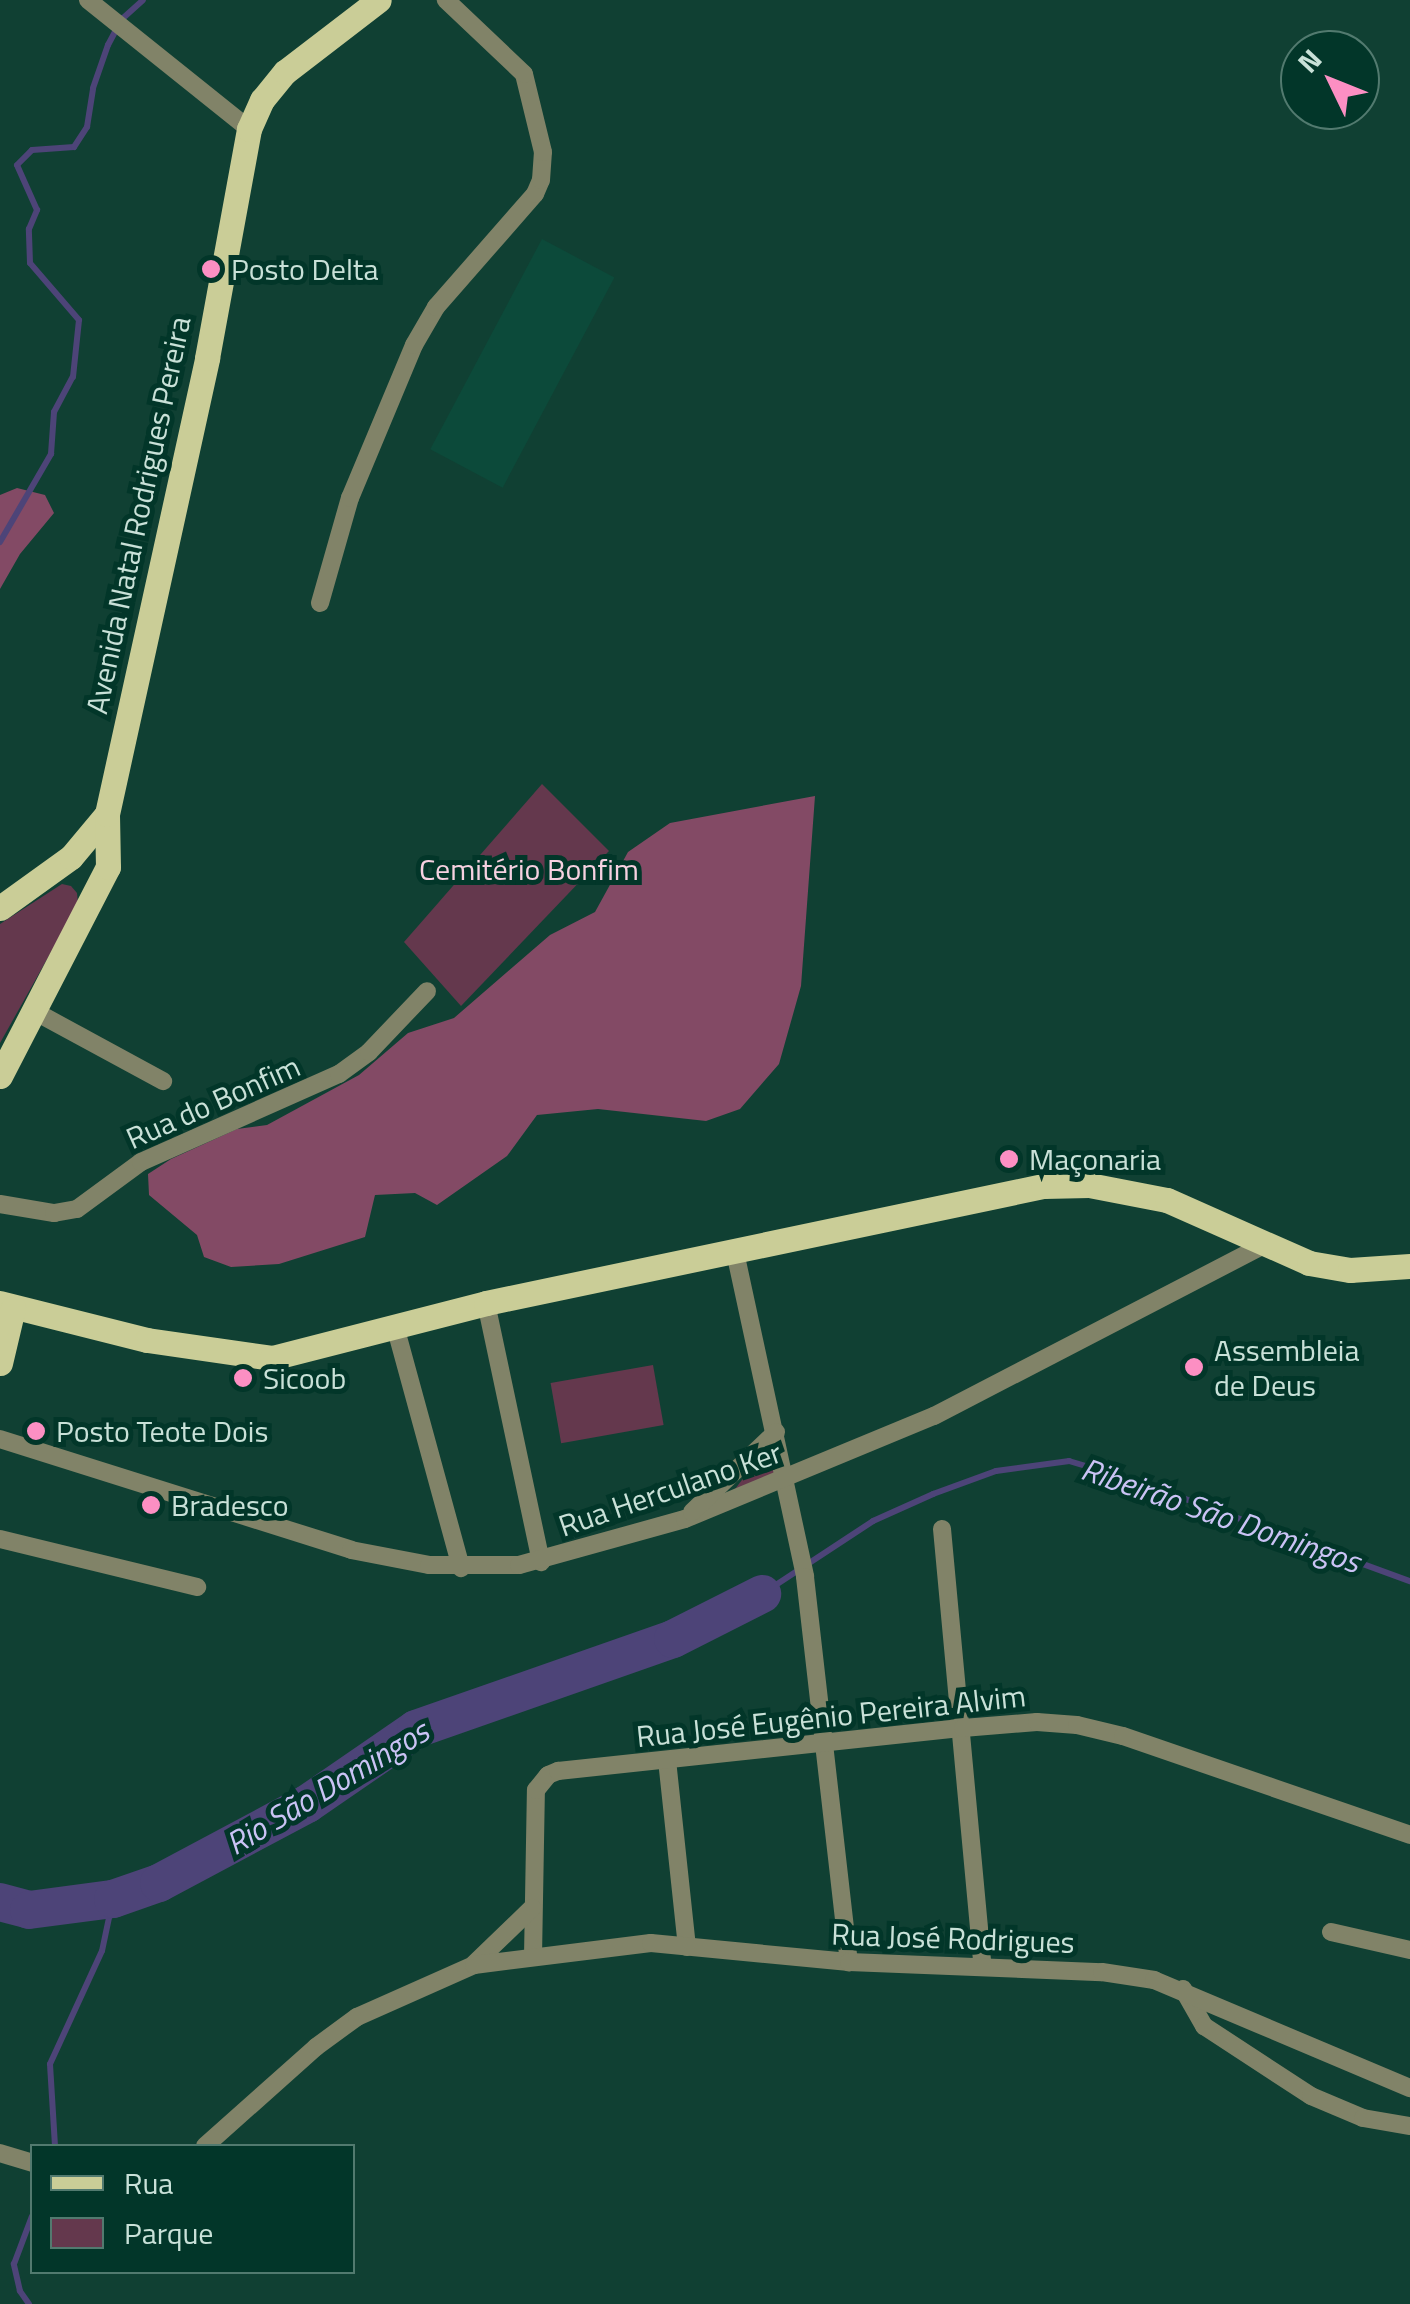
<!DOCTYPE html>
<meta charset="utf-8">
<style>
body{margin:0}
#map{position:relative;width:1410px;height:2304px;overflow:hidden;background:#104033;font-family:"Titillium Web",sans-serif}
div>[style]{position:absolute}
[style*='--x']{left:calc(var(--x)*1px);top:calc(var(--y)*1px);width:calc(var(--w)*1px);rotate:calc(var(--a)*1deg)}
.built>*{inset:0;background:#0c4a3a;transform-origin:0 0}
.green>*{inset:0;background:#64384d;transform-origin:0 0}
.forest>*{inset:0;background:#834a65}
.stream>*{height:6px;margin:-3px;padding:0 3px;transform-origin:3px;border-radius:3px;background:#4d4478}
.river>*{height:38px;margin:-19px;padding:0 19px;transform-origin:19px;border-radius:19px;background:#4d4478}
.street>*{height:18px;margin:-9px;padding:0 9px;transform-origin:9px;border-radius:9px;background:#818368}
.primary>*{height:25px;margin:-12.5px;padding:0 12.5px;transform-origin:12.5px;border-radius:12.5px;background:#cacd97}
.dots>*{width:28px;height:28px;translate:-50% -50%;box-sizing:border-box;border:5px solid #023629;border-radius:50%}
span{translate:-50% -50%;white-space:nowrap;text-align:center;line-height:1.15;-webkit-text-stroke:10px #023629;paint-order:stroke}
.poi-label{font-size:30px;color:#c9e1d8}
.left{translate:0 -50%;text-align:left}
.street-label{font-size:30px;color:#c9e1d8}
.park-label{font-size:30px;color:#f6d1e1}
.water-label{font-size:32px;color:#cac3f5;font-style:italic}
.legend{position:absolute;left:30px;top:2144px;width:325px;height:130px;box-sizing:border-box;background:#023629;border:2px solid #527a6f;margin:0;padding:12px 18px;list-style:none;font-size:30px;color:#c9e1d8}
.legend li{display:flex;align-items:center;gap:20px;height:50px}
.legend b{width:50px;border:2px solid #527a6f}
.north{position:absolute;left:1280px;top:30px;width:100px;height:100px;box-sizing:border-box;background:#023629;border:2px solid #527a6f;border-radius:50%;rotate:313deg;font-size:28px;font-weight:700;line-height:40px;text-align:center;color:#c9e1d8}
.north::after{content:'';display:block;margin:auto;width:35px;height:45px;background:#fc8fc3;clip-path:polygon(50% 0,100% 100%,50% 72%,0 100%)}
</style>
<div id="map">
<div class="built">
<div style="left:542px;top:239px;width:82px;height:238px;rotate:28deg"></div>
</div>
<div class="green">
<div style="clip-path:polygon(542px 784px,609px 851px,461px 1006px,404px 942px)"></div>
<div style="clip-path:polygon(62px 884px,71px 886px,77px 893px,78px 904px,0 1043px,0 924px)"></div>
<div style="left:653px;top:1365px;width:61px;height:104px;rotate:80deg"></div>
<div style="clip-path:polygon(770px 1443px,776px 1472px,729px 1497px)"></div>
</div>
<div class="forest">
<div style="clip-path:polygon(17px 488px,45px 495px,54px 513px,20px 554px,0 589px,0 495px)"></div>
<div style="clip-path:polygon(815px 796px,801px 986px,779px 1064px,740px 1109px,706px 1121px,598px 1109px,537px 1115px,507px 1156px,437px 1205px,415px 1193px,375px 1195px,365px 1237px,279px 1264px,231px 1267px,204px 1257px,197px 1235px,149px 1195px,148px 1174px,171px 1159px,237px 1129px,267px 1125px,359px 1075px,408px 1033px,454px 1018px,550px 935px,595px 912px,628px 852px,670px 823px)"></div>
</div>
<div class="stream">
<div style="--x:0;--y:542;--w:102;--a:-59.9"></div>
<div style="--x:51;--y:454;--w:42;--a:-85.9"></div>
<div style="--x:54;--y:412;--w:40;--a:-62"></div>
<div style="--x:73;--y:377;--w:57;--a:-84"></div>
<div style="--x:79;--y:320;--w:75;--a:-130.7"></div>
<div style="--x:30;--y:263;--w:34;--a:-92"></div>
<div style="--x:29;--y:229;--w:21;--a:-67"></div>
<div style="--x:37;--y:210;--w:49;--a:-114"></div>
<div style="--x:17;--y:165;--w:21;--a:-45"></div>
<div style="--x:32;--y:150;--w:42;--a:-4.1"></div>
<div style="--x:74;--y:147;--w:24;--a:-57"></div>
<div style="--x:87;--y:127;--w:39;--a:-81"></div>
<div style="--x:93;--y:88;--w:46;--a:-70.8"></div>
<div style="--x:108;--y:45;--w:30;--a:-62"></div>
<div style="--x:122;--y:19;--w:28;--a:-42"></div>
<div style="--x:762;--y:1594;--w:133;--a:-33.3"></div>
<div style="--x:873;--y:1521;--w:66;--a:-24.2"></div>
<div style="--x:933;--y:1494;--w:67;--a:-20.1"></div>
<div style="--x:996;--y:1471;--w:74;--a:-7.8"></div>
<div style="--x:1069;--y:1461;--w:73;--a:16.7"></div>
<div style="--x:1139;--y:1482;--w:289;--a:20.1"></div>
<div style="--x:55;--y:2146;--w:82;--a:-93.5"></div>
<div style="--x:50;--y:2064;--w:124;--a:-65.3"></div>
<div style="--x:102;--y:1951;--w:53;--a:-78.1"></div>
<div style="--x:29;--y:2304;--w:16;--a:-125"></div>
<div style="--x:20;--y:2291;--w:28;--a:-103"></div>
<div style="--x:14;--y:2264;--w:51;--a:-69.4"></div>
</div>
<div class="river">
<div style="--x:0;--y:1902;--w:30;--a:15"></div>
<div style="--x:29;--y:1910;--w:85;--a:-7.5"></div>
<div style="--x:113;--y:1899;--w:49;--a:-19.2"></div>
<div style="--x:159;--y:1883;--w:168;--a:-28.1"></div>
<div style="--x:307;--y:1804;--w:132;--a:-34.5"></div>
<div style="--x:416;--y:1729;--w:272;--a:-19.3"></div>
<div style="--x:673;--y:1639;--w:100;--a:-26.8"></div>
</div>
<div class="street">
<div style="--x:88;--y:0;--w:206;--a:38.7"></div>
<div style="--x:320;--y:603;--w:109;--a:-74.1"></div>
<div style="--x:350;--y:498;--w:166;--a:-67.3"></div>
<div style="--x:414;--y:345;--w:44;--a:-59.9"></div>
<div style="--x:436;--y:307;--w:150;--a:-48.8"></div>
<div style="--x:535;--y:194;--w:15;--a:-67"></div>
<div style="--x:541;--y:180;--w:28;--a:-86"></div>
<div style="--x:543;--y:152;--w:80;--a:-103.7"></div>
<div style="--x:524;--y:74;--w:108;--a:-136.5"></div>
<div style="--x:34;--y:1011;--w:147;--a:28.5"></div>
<div style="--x:0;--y:1204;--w:55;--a:9.5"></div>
<div style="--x:54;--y:1213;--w:23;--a:-10"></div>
<div style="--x:77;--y:1209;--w:79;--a:-36.3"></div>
<div style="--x:141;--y:1162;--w:217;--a:-24"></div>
<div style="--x:339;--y:1074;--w:37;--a:-36"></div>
<div style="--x:369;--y:1052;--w:84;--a:-46.4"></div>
<div style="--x:735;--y:1252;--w:332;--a:77.8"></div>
<div style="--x:805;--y:1577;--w:388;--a:83.5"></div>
<div style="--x:486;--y:1303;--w:265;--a:78"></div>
<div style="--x:395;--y:1326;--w:251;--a:74.7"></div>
<div style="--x:0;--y:1439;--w:368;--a:17.5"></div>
<div style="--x:351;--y:1550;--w:79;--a:10.9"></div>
<div style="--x:429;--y:1565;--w:90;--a:0"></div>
<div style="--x:519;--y:1565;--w:172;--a:-15.5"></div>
<div style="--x:685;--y:1519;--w:269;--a:-22.5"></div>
<div style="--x:934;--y:1416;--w:372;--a:-27.4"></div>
<div style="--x:692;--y:1512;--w:116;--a:-43.6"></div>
<div style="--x:942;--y:1529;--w:440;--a:84.7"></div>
<div style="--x:0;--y:1539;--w:203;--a:13.7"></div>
<div style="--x:667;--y:1760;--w:188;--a:83.9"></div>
<div style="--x:1331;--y:1932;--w:81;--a:12.8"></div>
<div style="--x:533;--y:1957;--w:167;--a:-89"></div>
<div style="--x:536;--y:1790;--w:19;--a:-51"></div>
<div style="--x:548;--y:1775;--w:11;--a:-22"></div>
<div style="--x:558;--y:1771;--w:407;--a:-6.1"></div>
<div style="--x:963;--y:1728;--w:74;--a:-4.6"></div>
<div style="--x:1037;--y:1722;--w:40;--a:4.3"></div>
<div style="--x:1077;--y:1725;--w:47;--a:13.4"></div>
<div style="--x:1123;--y:1736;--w:304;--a:19"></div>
<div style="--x:474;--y:1964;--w:81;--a:-44"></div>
<div style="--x:1183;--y:1989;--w:43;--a:60.4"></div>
<div style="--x:1204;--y:2026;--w:128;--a:33.2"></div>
<div style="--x:1311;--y:2096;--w:56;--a:22.9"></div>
<div style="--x:1363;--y:2118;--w:48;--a:9.7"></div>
<div style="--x:205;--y:2146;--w:149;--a:-41.7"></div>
<div style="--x:316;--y:2047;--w:51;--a:-36.2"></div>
<div style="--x:357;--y:2017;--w:128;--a:-24"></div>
<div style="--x:474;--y:1965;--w:178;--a:-7.1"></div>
<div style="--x:651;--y:1943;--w:199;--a:5.5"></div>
<div style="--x:849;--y:1962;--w:253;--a:2.3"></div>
<div style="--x:1102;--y:1972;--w:53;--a:8.7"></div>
<div style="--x:1154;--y:1980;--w:278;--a:22.9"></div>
<div style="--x:0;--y:2153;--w:34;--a:17"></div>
</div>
<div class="primary">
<div style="--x:0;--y:908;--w:87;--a:-35.7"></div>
<div style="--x:71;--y:857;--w:56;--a:-50.1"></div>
<div style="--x:0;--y:1076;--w:235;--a:-62.7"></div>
<div style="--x:108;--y:867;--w:53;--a:-91.1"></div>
<div style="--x:107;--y:814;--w:467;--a:-77.6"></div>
<div style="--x:207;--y:358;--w:233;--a:-79.6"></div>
<div style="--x:249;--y:129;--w:32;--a:-66"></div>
<div style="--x:262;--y:100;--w:36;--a:-51"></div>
<div style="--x:285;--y:72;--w:118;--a:-37.5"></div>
<div style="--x:0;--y:1303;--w:152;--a:14.1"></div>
<div style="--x:147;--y:1340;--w:126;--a:8.2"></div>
<div style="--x:272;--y:1358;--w:221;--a:-14.4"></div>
<div style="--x:486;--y:1303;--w:569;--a:-11.86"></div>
<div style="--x:1043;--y:1186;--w:46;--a:-1.2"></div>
<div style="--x:1089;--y:1185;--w:79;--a:10.9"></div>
<div style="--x:1167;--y:1200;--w:155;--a:23.9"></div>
<div style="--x:1309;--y:1263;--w:42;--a:9.7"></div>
<div style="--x:1350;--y:1270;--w:60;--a:-3.8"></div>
<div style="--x:0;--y:1363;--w:57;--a:-76.7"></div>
</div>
<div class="dots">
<div style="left:211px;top:269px;background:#fc8fc3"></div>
<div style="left:1009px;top:1159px;background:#fc8fc3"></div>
<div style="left:1194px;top:1367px;background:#fc8fc3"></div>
<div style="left:243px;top:1378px;background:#fc8fc3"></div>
<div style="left:36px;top:1431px;background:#fc8fc3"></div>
<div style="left:151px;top:1505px;background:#fc8fc3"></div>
</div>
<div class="poi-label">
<span class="left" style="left:231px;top:269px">Posto Delta</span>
<span class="left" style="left:1029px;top:1159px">Maçonaria</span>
<span class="left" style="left:1214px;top:1367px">Assembleia<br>de Deus</span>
<span class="left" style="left:263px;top:1378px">Sicoob</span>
<span class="left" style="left:56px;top:1431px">Posto Teote Dois</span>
<span class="left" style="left:171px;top:1505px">Bradesco</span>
</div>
<div class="street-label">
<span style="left:138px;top:515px;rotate:-78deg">Avenida Natal Rodrigues Pereira</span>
<span style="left:213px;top:1102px;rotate:-24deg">Rua do Bonfim</span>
<span style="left:670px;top:1489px;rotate:-19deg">Rua Herculano Ker</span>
<span style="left:831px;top:1716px;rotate:-6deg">Rua José Eugênio Pereira Alvim</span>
<span style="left:953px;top:1938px;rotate:2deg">Rua José Rodrigues</span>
</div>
<div class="park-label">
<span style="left:529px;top:869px">Cemitério Bonfim</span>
</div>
<div class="water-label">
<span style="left:1221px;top:1515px;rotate:19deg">Ribeirão São Domingos</span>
<span style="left:327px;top:1787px;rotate:-31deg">Rio São Domingos</span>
</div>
<ul class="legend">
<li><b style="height:12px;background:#cacd97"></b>Rua</li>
<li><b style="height:28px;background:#64384d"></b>Parque</li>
</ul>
<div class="north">N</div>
</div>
